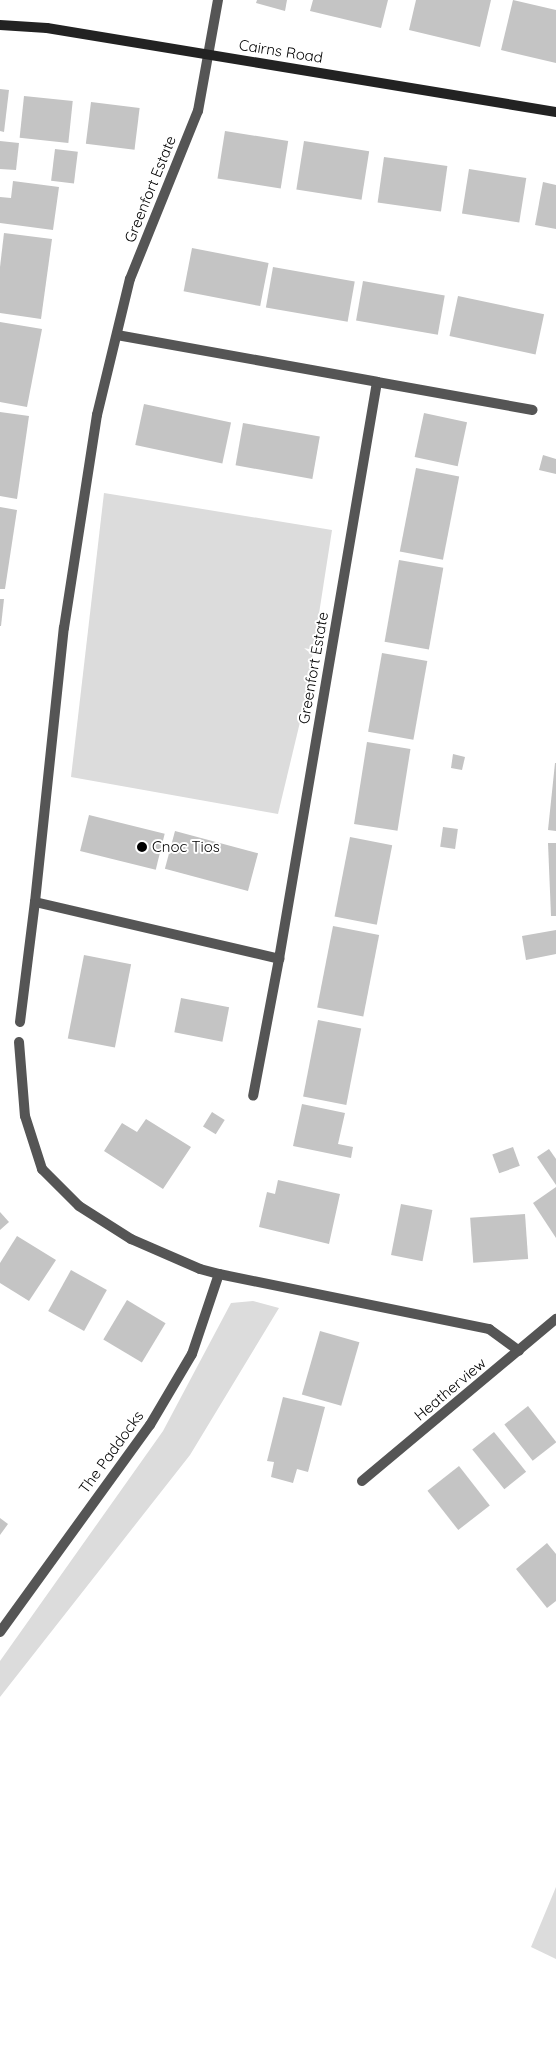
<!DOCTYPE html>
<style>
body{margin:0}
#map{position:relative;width:556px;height:2046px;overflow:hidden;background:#fff;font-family:Quicksand,sans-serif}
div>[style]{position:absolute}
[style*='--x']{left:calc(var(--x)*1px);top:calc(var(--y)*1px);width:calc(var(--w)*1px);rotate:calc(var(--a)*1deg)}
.green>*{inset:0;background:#dcdcdc}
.building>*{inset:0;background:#c4c4c4;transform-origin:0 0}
.street>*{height:10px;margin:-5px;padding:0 5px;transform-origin:5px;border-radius:5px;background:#555}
.secondary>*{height:10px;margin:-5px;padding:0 5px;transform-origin:5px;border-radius:5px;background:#222}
.dots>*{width:14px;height:14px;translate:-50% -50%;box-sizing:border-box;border:2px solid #fff;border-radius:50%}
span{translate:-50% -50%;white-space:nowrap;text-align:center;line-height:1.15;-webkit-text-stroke:4px #fff;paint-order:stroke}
.street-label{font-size:15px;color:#000}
.poi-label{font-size:15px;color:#000}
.left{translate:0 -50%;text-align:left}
</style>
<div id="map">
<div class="green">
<div style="clip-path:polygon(104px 493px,332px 530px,306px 697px,278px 814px,71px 777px)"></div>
<div style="clip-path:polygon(253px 1301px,279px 1308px,190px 1455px,0 1697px,0 1661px,163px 1431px,231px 1303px)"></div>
<div style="clip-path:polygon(556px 1887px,556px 1959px,531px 1947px)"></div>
</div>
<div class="building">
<div style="clip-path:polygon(257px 0,287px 0,285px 11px,256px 3px)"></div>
<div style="clip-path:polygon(313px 0,388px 0,381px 28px,310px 11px)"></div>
<div style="clip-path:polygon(416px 0,491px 0,480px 47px,409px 30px)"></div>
<div style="clip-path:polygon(513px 0,556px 10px,556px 63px,501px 50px)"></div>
<div style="clip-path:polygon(0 89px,9px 90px,4px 132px,0 131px)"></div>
<div style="left:24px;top:96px;width:49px;height:42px;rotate:6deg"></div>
<div style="left:91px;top:102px;width:49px;height:42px;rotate:7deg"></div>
<div style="left:225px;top:131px;width:64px;height:48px;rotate:9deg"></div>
<div style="clip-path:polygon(0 141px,19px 143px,16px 170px,0 169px)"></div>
<div style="left:304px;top:141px;width:66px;height:49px;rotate:9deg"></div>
<div style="left:55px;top:149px;width:23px;height:32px;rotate:7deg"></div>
<div style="left:384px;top:157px;width:64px;height:46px;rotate:8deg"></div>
<div style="left:469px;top:169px;width:58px;height:45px;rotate:9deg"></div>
<div style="clip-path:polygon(13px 181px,59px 187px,53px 230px,0 223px,0 197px,11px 198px)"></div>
<div style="clip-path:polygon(543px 182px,556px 185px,556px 229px,535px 225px)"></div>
<div style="clip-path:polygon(4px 233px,52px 239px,41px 319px,0 313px,0 267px)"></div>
<div style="left:192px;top:248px;width:78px;height:44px;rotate:11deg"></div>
<div style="left:273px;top:267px;width:83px;height:41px;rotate:10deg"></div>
<div style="left:363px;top:281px;width:83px;height:40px;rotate:10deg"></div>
<div style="left:458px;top:296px;width:88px;height:41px;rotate:12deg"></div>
<div style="clip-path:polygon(0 322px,42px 329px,27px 407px,0 402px)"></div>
<div style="left:144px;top:404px;width:89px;height:42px;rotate:12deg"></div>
<div style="clip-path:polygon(0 412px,29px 416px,17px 499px,0 496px)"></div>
<div style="left:424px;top:413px;width:44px;height:45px;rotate:12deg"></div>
<div style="left:243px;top:423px;width:78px;height:43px;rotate:10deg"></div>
<div style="clip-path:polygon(543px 455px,556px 459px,556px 474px,539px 470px)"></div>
<div style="left:416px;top:468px;width:44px;height:85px;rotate:11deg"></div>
<div style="clip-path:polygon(0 507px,17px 510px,5px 589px,0 589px)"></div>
<div style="left:399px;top:560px;width:45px;height:83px;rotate:10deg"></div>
<div style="clip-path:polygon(0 599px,4px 599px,1px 626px,0 626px)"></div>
<div style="left:382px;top:653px;width:46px;height:80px;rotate:10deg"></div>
<div style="left:367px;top:742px;width:44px;height:83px;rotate:9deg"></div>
<div style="clip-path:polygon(453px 754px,465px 757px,462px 770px,451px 768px)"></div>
<div style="clip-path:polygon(555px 763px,556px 763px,556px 831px,548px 830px)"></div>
<div style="left:89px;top:815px;width:78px;height:37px;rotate:14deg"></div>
<div style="left:443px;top:827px;width:15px;height:20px;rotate:8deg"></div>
<div style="left:175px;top:831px;width:86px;height:39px;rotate:15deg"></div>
<div style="left:350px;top:837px;width:43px;height:81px;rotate:11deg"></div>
<div style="clip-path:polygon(548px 843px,556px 843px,556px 916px,551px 916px)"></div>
<div style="left:333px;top:926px;width:47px;height:83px;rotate:11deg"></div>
<div style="clip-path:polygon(556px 930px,556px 954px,526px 960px,522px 936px)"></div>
<div style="left:84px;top:955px;width:48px;height:85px;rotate:11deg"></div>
<div style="left:181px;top:998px;width:49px;height:35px;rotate:11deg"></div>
<div style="left:318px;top:1020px;width:44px;height:78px;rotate:11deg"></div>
<div style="clip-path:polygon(302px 1104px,345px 1113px,338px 1144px,353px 1147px,351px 1158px,293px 1146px)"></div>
<div style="left:212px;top:1112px;width:15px;height:17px;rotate:32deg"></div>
<div style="clip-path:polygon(146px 1119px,191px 1147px,163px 1189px,104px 1151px,122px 1123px,137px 1132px)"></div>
<div style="left:513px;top:1147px;width:20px;height:22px;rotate:70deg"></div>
<div style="clip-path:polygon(549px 1149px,556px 1159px,556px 1185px,537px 1157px)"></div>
<div style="clip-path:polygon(278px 1180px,340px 1194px,329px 1244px,259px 1227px,267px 1192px,275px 1194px)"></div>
<div style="clip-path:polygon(556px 1187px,556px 1238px,533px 1203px)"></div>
<div style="left:401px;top:1204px;width:32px;height:52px;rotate:11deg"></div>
<div style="clip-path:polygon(0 1212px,9px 1222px,0 1230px)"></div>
<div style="left:525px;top:1214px;width:45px;height:55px;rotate:86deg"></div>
<div style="clip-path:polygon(17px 1236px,56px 1260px,29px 1301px,0 1283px,0 1263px)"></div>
<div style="left:71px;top:1270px;width:41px;height:47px;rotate:29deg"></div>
<div style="left:127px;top:1300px;width:45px;height:46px;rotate:31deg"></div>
<div style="left:320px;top:1331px;width:41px;height:66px;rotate:16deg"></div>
<div style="clip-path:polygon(283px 1397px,325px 1407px,308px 1472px,297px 1469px,293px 1483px,271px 1477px,274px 1462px,267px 1461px)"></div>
<div style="left:528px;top:1406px;width:46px;height:30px;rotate:52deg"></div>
<div style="left:494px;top:1432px;width:51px;height:28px;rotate:51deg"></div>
<div style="left:459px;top:1466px;width:50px;height:40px;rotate:52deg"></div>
<div style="clip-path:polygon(0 1518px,8px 1524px,0 1535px)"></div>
<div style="clip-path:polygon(547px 1543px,556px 1554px,556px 1601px,547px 1608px,516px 1569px)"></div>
</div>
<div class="street">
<div style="--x:117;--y:335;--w:264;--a:10.2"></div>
<div style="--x:377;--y:382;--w:585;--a:99.64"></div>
<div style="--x:279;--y:959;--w:139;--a:100.7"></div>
<div style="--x:377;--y:382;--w:158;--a:10.2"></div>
<div style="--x:35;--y:902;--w:251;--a:13.1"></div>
<div style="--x:20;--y:1022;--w:121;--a:-82.9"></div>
<div style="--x:35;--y:902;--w:276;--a:-84"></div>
<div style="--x:64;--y:628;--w:216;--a:-81.2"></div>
<div style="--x:97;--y:415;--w:140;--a:-76.4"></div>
<div style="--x:130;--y:279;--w:181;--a:-68"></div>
<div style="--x:198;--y:111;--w:113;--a:-79.8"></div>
<div style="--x:19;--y:1042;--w:74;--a:85.4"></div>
<div style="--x:25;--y:1116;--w:56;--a:72.2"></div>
<div style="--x:42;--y:1169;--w:52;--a:45"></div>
<div style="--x:79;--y:1206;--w:62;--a:32.4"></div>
<div style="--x:131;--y:1239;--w:75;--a:23.5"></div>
<div style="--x:200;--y:1269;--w:20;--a:15"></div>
<div style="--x:219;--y:1274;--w:276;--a:11.5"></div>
<div style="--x:489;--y:1329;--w:37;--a:36"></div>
<div style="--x:362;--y:1481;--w:253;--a:-39.9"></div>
<div style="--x:0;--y:1632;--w:256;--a:-54.1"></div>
<div style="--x:150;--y:1425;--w:82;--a:-59.4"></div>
<div style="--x:192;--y:1354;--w:84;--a:-71.4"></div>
</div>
<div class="secondary">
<div style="--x:0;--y:25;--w:47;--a:3.7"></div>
<div style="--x:47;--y:28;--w:516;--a:9.37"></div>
</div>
<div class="dots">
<div style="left:142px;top:847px;background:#000"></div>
</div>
<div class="street-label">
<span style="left:281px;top:51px;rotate:9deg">Cairns Road</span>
<span style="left:150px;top:189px;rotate:-68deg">Greenfort Estate</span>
<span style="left:313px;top:668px;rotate:-80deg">Greenfort Estate</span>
<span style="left:450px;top:1389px;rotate:-40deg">Heatherview</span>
<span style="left:111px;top:1452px;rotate:-54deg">The Paddocks</span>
</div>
<div class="poi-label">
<span class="left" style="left:152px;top:847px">Cnoc Tios</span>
</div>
</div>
